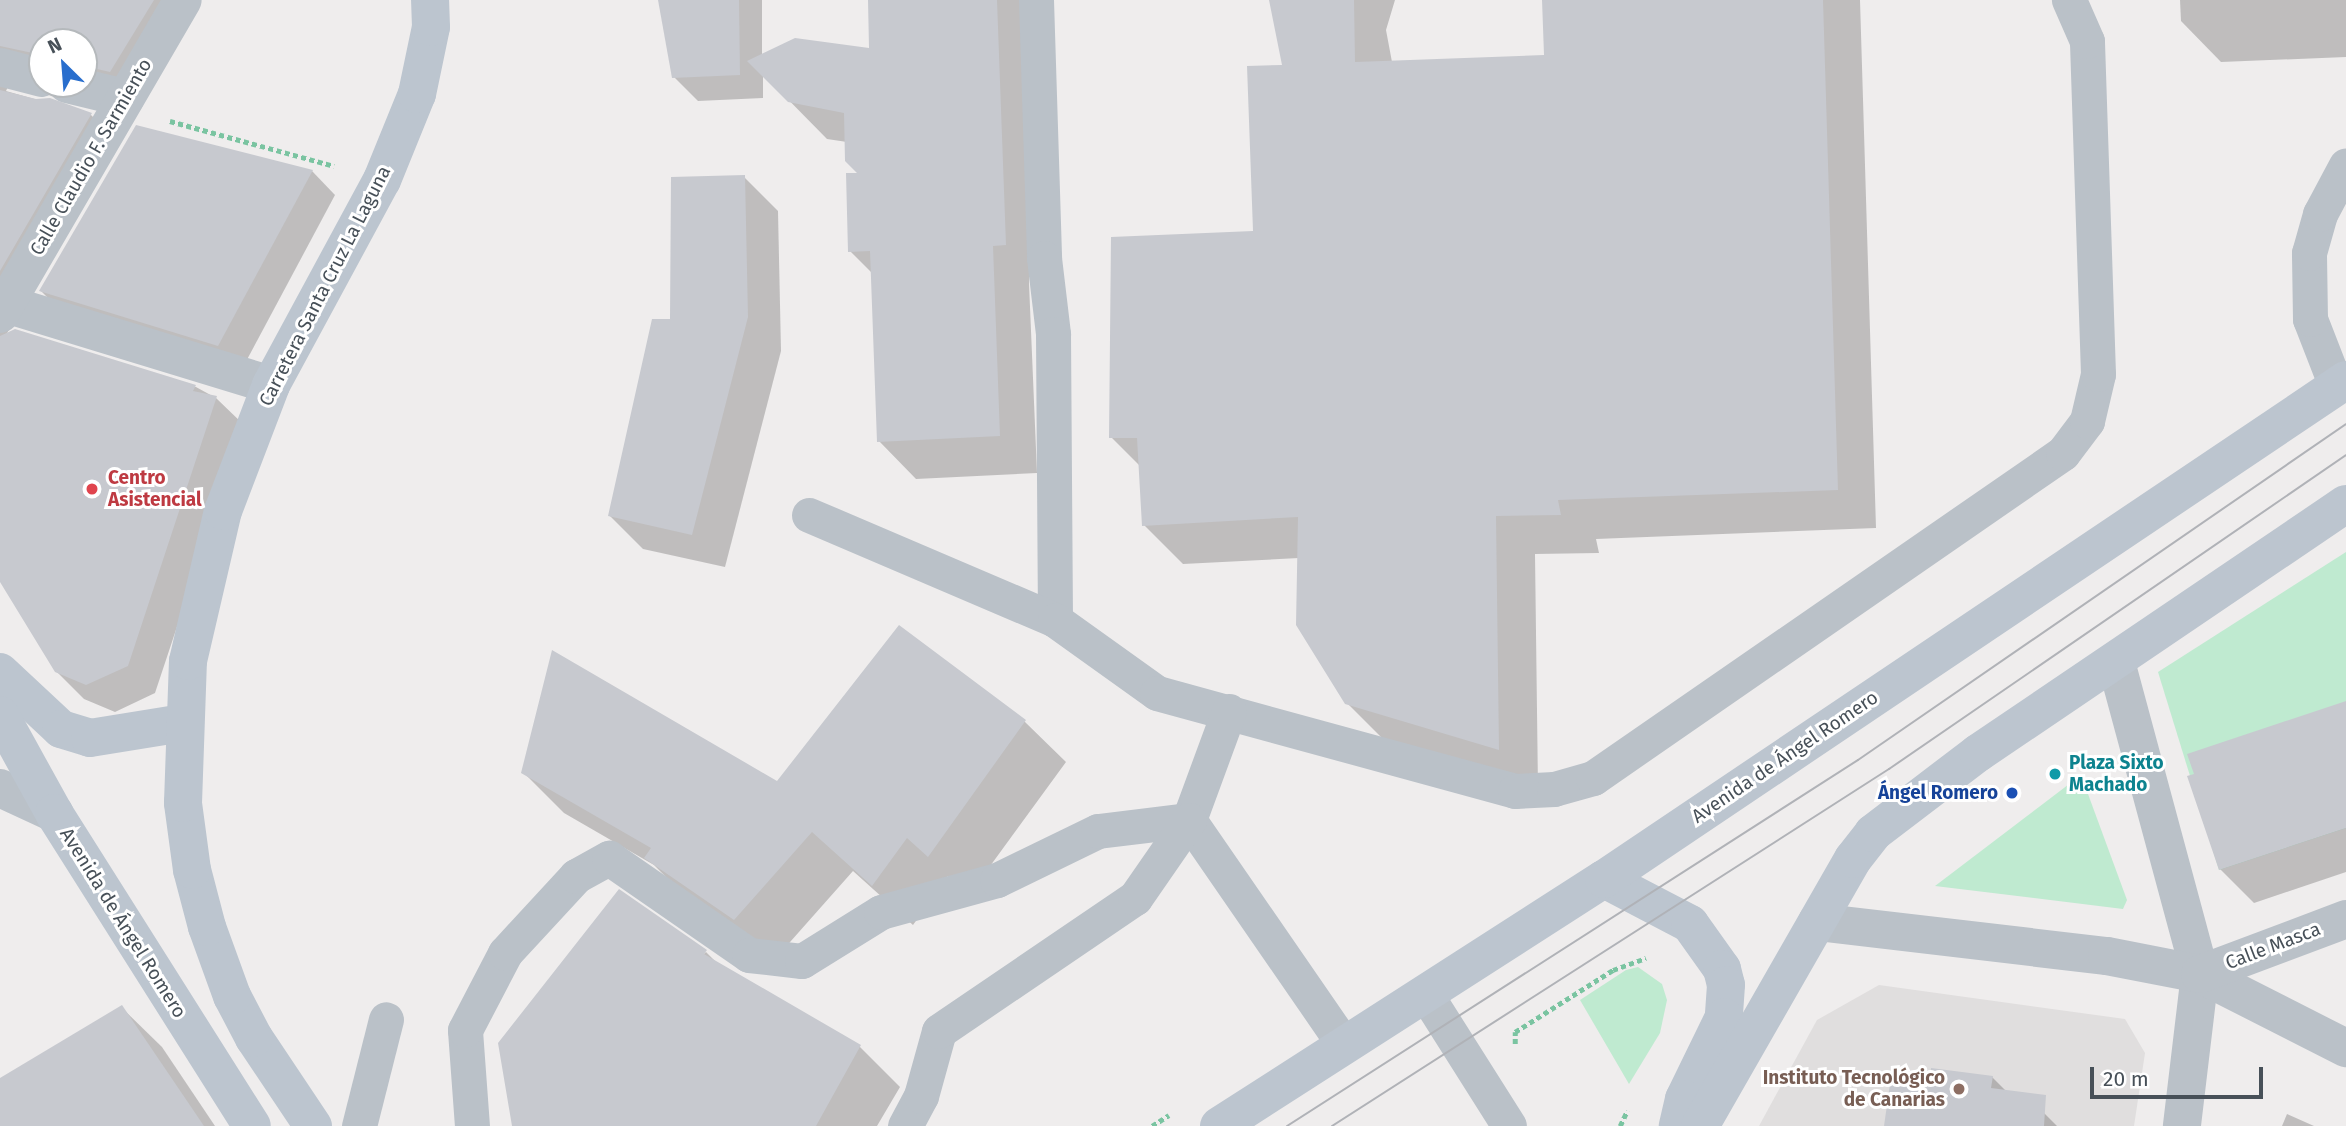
<!DOCTYPE html>
<meta charset="utf-8">
<style>
body{margin:0}
#map{position:relative;width:2346px;height:1126px;overflow:hidden;background:#efeded;font-family:"Fira Sans",sans-serif}
div>[style]{position:absolute}
[style*='--x']{left:calc(var(--x)*1px);top:calc(var(--y)*1px);width:calc(var(--w)*1px);rotate:calc(var(--a)*1deg)}
.education>*{inset:0;background:#e0dede}
.green>*{inset:0;background:#bfead0}
.shadow>*{inset:0;background:#0003}
.building>*{inset:0;background:#c7c9cf}
.path>*{height:4.5px;margin-top:-2.25px;transform-origin:0;background:repeating-linear-gradient(90deg,#7ac4a1 0 5px,transparent 0 8.5px)}
.lane>*{height:35px;margin:-17.5px;padding:0 17.5px;transform-origin:17.5px;border-radius:17.5px;background:#bac1c8}
.street>*{height:38px;margin:-19px;padding:0 19px;transform-origin:19px;border-radius:19px;background:#bac1c8}
.secondary>*{height:38px;margin:-19px;padding:0 19px;transform-origin:19px;border-radius:19px;background:#bcc5cf}
.tram>*{height:2px;margin:-1px;padding:0 1px;transform-origin:1px;border-radius:1px;background:#b0b2b7}
.dots>*{width:19px;height:19px;translate:-50% -50%;box-sizing:border-box;border:4px solid #fff;border-radius:50%}
span{translate:-50% -50%;white-space:nowrap;text-align:center;line-height:1.15;-webkit-text-stroke:6px #fff;paint-order:stroke}
.street-label{font-size:19px;color:#475058}
.health-label{font-size:19px;color:#be3a42;font-weight:700}
.left{translate:0 -50%;text-align:left}
.culture-label{font-size:19px;color:#0d838f;font-weight:700}
.transit-label{font-size:19px;color:#164399;font-weight:700}
.right{translate:-100% -50%;text-align:right}
.education-label{font-size:19px;color:#785e54;font-weight:700}
.north{position:absolute;left:28px;top:28px;width:70px;height:70px;box-sizing:border-box;background:#fff;border:2px solid #b5b9bc;border-radius:50%;rotate:335deg;font-size:19px;font-weight:700;line-height:28px;text-align:center;color:#475058}
.north::after{content:'';display:block;margin:auto;width:24px;height:32px;background:#296ecd;clip-path:polygon(50% 0,100% 100%,50% 72%,0 100%)}
.scale{position:absolute;left:2090px;top:1067px;width:173px;height:32px;box-sizing:border-box;border:4px solid #475058;border-top:0;padding-left:9px;font-size:21px;line-height:24px;white-space:nowrap;color:#475058;-webkit-text-stroke:5px #fff;paint-order:stroke}
</style>
<div id="map">
<div class="education">
<div style="clip-path:polygon(1879px 985px,2125px 1019px,2145px 1053px,2134px 1126px,1759px 1126px,1817px 1020px)"></div>
</div>
<div class="green">
<div style="clip-path:polygon(2346px 552px,2346px 828px,2219px 870px,2158px 672px)"></div>
<div style="clip-path:polygon(2081px 775px,2127px 900px,2123px 909px,1935px 886px)"></div>
<div style="clip-path:polygon(1638px 967px,1662px 984px,1667px 1000px,1660px 1033px,1629px 1084px,1580px 1000px,1626px 970px)"></div>
</div>
<div class="shadow">
<div style="clip-path:polygon(0 0,198px 0,138px 99px,84px 84px,84px 42px,42px 42px,42px 75px,12px 78px,6px 91px,91px 115px,118px 142px,6px 335px,15px 331px,196px 387px,216px 398px,244px 425px,155px 693px,115px 712px,84px 699px,56px 671px,0 579px)"></div>
<div style="clip-path:polygon(660px 0,762px 0,762px 56px,871px 50px,870px 0,1033px 0,1029px 283px,1037px 473px,916px 479px,879px 441px,872px 273px,850px 251px,861px 175px,847px 142px,827px 139px,763px 74px,763px 98px,698px 101px,674px 77px)"></div>
<div style="clip-path:polygon(1279px 0,1395px 0,1386px 30px,1392px 62px,1546px 57px,1544px 0,1860px 0,1876px 528px,1596px 539px,1599px 553px,1535px 554px,1538px 788px,1386px 742px,1347px 703px,1299px 558px,1183px 564px,1144px 525px,1140px 466px,1111px 437px,1255px 233px,1284px 66px)"></div>
<div style="clip-path:polygon(2180px 0,2346px 0,2346px 57px,2221px 62px,2181px 21px)"></div>
<div style="clip-path:polygon(312px 171px,335px 195px,242px 369px,65px 315px,41px 291px)"></div>
<div style="clip-path:polygon(744px 177px,778px 211px,781px 351px,725px 567px,643px 549px,610px 516px,672px 321px)"></div>
<div style="clip-path:polygon(900px 628px,1025px 722px,1066px 762px,969px 895px,948px 876px,913px 925px,853px 871px,775px 959px,686px 897px,654px 865px,564px 813px,523px 772px,777px 784px)"></div>
<div style="clip-path:polygon(2346px 703px,2346px 872px,2254px 903px,2220px 869px)"></div>
<div style="clip-path:polygon(706px 952px,719px 965px,860px 1047px,900px 1087px,877px 1126px,514px 1126px)"></div>
<div style="clip-path:polygon(121px 1007px,162px 1047px,215px 1126px,0 1126px,0 1080px)"></div>
<div style="clip-path:polygon(1992px 1077px,2008px 1093px,2027px 1096px,2057px 1126px,1886px 1126px,1931px 1084px)"></div>
<div style="clip-path:polygon(2287px 1114px,2314px 1126px,2282px 1126px)"></div>
</div>
<div class="building">
<div style="clip-path:polygon(0 0,154px 0,110px 72px,84px 66px,84px 42px,42px 42px,42px 55px,0 46px)"></div>
<div style="clip-path:polygon(658px 0,739px 0,740px 75px,672px 78px)"></div>
<div style="clip-path:polygon(868px 0,997px 0,1006px 245px,993px 246px,1000px 436px,877px 442px,870px 251px,848px 252px,846px 173px,857px 173px,845px 161px,844px 113px,788px 102px,747px 61px,795px 38px,869px 48px)"></div>
<div style="clip-path:polygon(1269px 0,1354px 0,1355px 62px,1544px 55px,1542px 0,1823px 0,1838px 490px,1558px 500px,1561px 515px,1496px 516px,1499px 750px,1345px 704px,1296px 625px,1298px 517px,1142px 526px,1137px 438px,1109px 438px,1111px 237px,1253px 231px,1247px 66px,1282px 65px)"></div>
<div style="clip-path:polygon(0 90px,36px 99px,50px 98px,92px 113px,0 271px)"></div>
<div style="clip-path:polygon(136px 125px,313px 170px,218px 346px,39px 291px)"></div>
<div style="clip-path:polygon(745px 175px,748px 317px,692px 535px,608px 516px,652px 319px,670px 319px,671px 177px)"></div>
<div style="clip-path:polygon(15px 329px,196px 385px,193px 391px,217px 396px,128px 666px,86px 685px,55px 672px,0 582px,0 336px)"></div>
<div style="clip-path:polygon(899px 625px,1026px 720px,928px 857px,907px 838px,872px 886px,812px 832px,734px 920px,644px 858px,651px 848px,521px 773px,552px 650px,777px 781px)"></div>
<div style="clip-path:polygon(2346px 701px,2346px 828px,2219px 870px,2187px 776px,2194px 774px,2187px 754px)"></div>
<div style="clip-path:polygon(619px 889px,707px 950px,704px 954px,861px 1045px,816px 1126px,512px 1126px,498px 1043px)"></div>
<div style="clip-path:polygon(122px 1005px,204px 1126px,0 1126px,0 1078px)"></div>
<div style="clip-path:polygon(1931px 1068px,1993px 1076px,1991px 1088px,2046px 1095px,2044px 1126px,1884px 1126px,1891px 1077px,1930px 1082px)"></div>
</div>
<div class="path">
<div style="--x:170;--y:121;--w:170;--a:15.3"></div>
<div style="--x:1515;--y:1044;--w:12;--a:-90"></div>
<div style="--x:1515;--y:1032;--w:116;--a:-32.3"></div>
<div style="--x:1613;--y:970;--w:35;--a:-20"></div>
<div style="--x:1152;--y:1126;--w:20;--a:-33"></div>
<div style="--x:1620;--y:1126;--w:17;--a:-65"></div>
</div>
<div class="lane">
<div style="--x:1036;--y:0;--w:258;--a:88.2"></div>
<div style="--x:1044;--y:258;--w:77;--a:83.2"></div>
<div style="--x:1053;--y:334;--w:286;--a:89.6"></div>
<div style="--x:2336;--y:386;--w:72;--a:-111.2"></div>
<div style="--x:2310;--y:319;--w:66;--a:-90.9"></div>
<div style="--x:2309;--y:253;--w:41;--a:-74.2"></div>
<div style="--x:2320;--y:214;--w:55;--a:-62"></div>
<div style="--x:809;--y:515;--w:267;--a:23.1"></div>
<div style="--x:1055;--y:620;--w:125;--a:35.6"></div>
<div style="--x:1157;--y:693;--w:371;--a:15.3"></div>
<div style="--x:1515;--y:791;--w:39;--a:-3"></div>
<div style="--x:1554;--y:789;--w:41;--a:-15.8"></div>
<div style="--x:1593;--y:778;--w:571;--a:-34.66"></div>
<div style="--x:2063;--y:453;--w:40;--a:-53"></div>
<div style="--x:2087;--y:421;--w:48;--a:-76.8"></div>
<div style="--x:2098;--y:374;--w:333;--a:-91.9"></div>
<div style="--x:2087;--y:41;--w:45;--a:-113.7"></div>
<div style="--x:1229;--y:711;--w:116;--a:110.2"></div>
<div style="--x:1189;--y:820;--w:273;--a:55.4"></div>
<div style="--x:1425;--y:993;--w:157;--a:57.7"></div>
<div style="--x:359;--y:1126;--w:110;--a:-75.8"></div>
<div style="--x:472;--y:1126;--w:96;--a:-94.2"></div>
<div style="--x:465;--y:1030;--w:87;--a:-62.5"></div>
<div style="--x:505;--y:953;--w:105;--a:-47.3"></div>
<div style="--x:576;--y:876;--w:38;--a:-29"></div>
<div style="--x:609;--y:858;--w:170;--a:34.7"></div>
<div style="--x:749;--y:955;--w:53;--a:6.5"></div>
<div style="--x:802;--y:961;--w:93;--a:-31.8"></div>
<div style="--x:881;--y:912;--w:120;--a:-15.4"></div>
<div style="--x:997;--y:880;--w:112;--a:-25.9"></div>
<div style="--x:1098;--y:831;--w:92;--a:-6.9"></div>
<div style="--x:905;--y:1126;--w:34;--a:-62"></div>
<div style="--x:921;--y:1096;--w:67;--a:-74.5"></div>
<div style="--x:939;--y:1031;--w:237;--a:-34.2"></div>
<div style="--x:1135;--y:898;--w:95;--a:-55.3"></div>
</div>
<div class="street">
<div style="--x:0;--y:67;--w:43;--a:14.7"></div>
<div style="--x:67;--y:84;--w:60;--a:13.6"></div>
<div style="--x:6;--y:304;--w:277;--a:17"></div>
<div style="--x:0;--y:314;--w:363;--a:-59.8"></div>
<div style="--x:2116;--y:662;--w:323;--a:74.9"></div>
<div style="--x:2200;--y:974;--w:153;--a:96.8"></div>
<div style="--x:0;--y:788;--w:60;--a:24.8"></div>
<div style="--x:1817;--y:922;--w:292;--a:6.7"></div>
<div style="--x:2107;--y:956;--w:95;--a:11"></div>
<div style="--x:2200;--y:974;--w:164;--a:26.9"></div>
<div style="--x:2200;--y:974;--w:156;--a:-20.6"></div>
</div>
<div class="secondary">
<div style="--x:0;--y:672;--w:83;--a:43.1"></div>
<div style="--x:61;--y:729;--w:30;--a:17"></div>
<div style="--x:90;--y:738;--w:94;--a:-9.2"></div>
<div style="--x:0;--y:715;--w:112;--a:61.1"></div>
<div style="--x:54;--y:813;--w:370;--a:57.7"></div>
<div style="--x:1604;--y:879;--w:97;--a:27.6"></div>
<div style="--x:1690;--y:924;--w:55;--a:54.6"></div>
<div style="--x:1722;--y:969;--w:16;--a:76"></div>
<div style="--x:1726;--y:985;--w:32;--a:94"></div>
<div style="--x:1724;--y:1017;--w:91;--a:116"></div>
<div style="--x:1684;--y:1099;--w:28;--a:103"></div>
<div style="--x:313;--y:1126;--w:106;--a:-123.8"></div>
<div style="--x:254;--y:1038;--w:47;--a:-117.6"></div>
<div style="--x:232;--y:996;--w:73;--a:-109.9"></div>
<div style="--x:207;--y:927;--w:59;--a:-104.7"></div>
<div style="--x:192;--y:870;--w:68;--a:-97.7"></div>
<div style="--x:183;--y:803;--w:142;--a:-88"></div>
<div style="--x:188;--y:661;--w:154;--a:-76.9"></div>
<div style="--x:223;--y:511;--w:135;--a:-69.1"></div>
<div style="--x:271;--y:385;--w:233;--a:-61.6"></div>
<div style="--x:382;--y:180;--w:93;--a:-67.9"></div>
<div style="--x:417;--y:94;--w:68;--a:-78.2"></div>
<div style="--x:431;--y:27;--w:27;--a:-92"></div>
<div style="--x:1219;--y:1126;--w:457;--a:-32.7"></div>
<div style="--x:1604;--y:879;--w:894;--a:-33.92"></div>
<div style="--x:1700;--y:1126;--w:308;--a:-60.2"></div>
<div style="--x:1853;--y:859;--w:33;--a:-52"></div>
<div style="--x:1873;--y:833;--w:132;--a:-37.3"></div>
<div style="--x:1978;--y:753;--w:444;--a:-34.1"></div>
</div>
<div class="tram">
<div style="--x:1287;--y:1126;--w:678;--a:-32.66"></div>
<div style="--x:1858;--y:760;--w:592;--a:-34.55"></div>
<div style="--x:1332;--y:1126;--w:662;--a:-32.66"></div>
<div style="--x:1889;--y:769;--w:554;--a:-34.49"></div>
</div>
<div class="dots">
<div style="left:92px;top:489px;background:#e0444e"></div>
<div style="left:2055px;top:774px;background:#0f9aa8"></div>
<div style="left:2012px;top:793px;background:#1a4fb4"></div>
<div style="left:1959px;top:1089px;background:#8d6e63"></div>
</div>
<div class="street-label">
<span style="left:91px;top:157px;rotate:-60deg">Calle Claudio F. Sarmiento</span>
<span style="left:325px;top:286px;rotate:-63deg">Carretera Santa Cruz La Laguna</span>
<span style="left:1785px;top:757px;rotate:-34deg">Avenida de Ángel Romero</span>
<span style="left:123px;top:923px;rotate:58deg">Avenida de Ángel Romero</span>
<span style="left:2273px;top:946px;rotate:-21deg">Calle Masca</span>
</div>
<div class="health-label">
<span class="left" style="left:108px;top:489px">Centro<br>Asistencial</span>
</div>
<div class="culture-label">
<span class="left" style="left:2069px;top:774px">Plaza Sixto<br>Machado</span>
</div>
<div class="transit-label">
<span class="right" style="left:1998px;top:793px">Ángel Romero</span>
</div>
<div class="education-label">
<span class="right" style="left:1945px;top:1089px">Instituto Tecnológico<br>de Canarias</span>
</div>
<div class="north">N</div>
<div class="scale">20 m</div>
</div>
